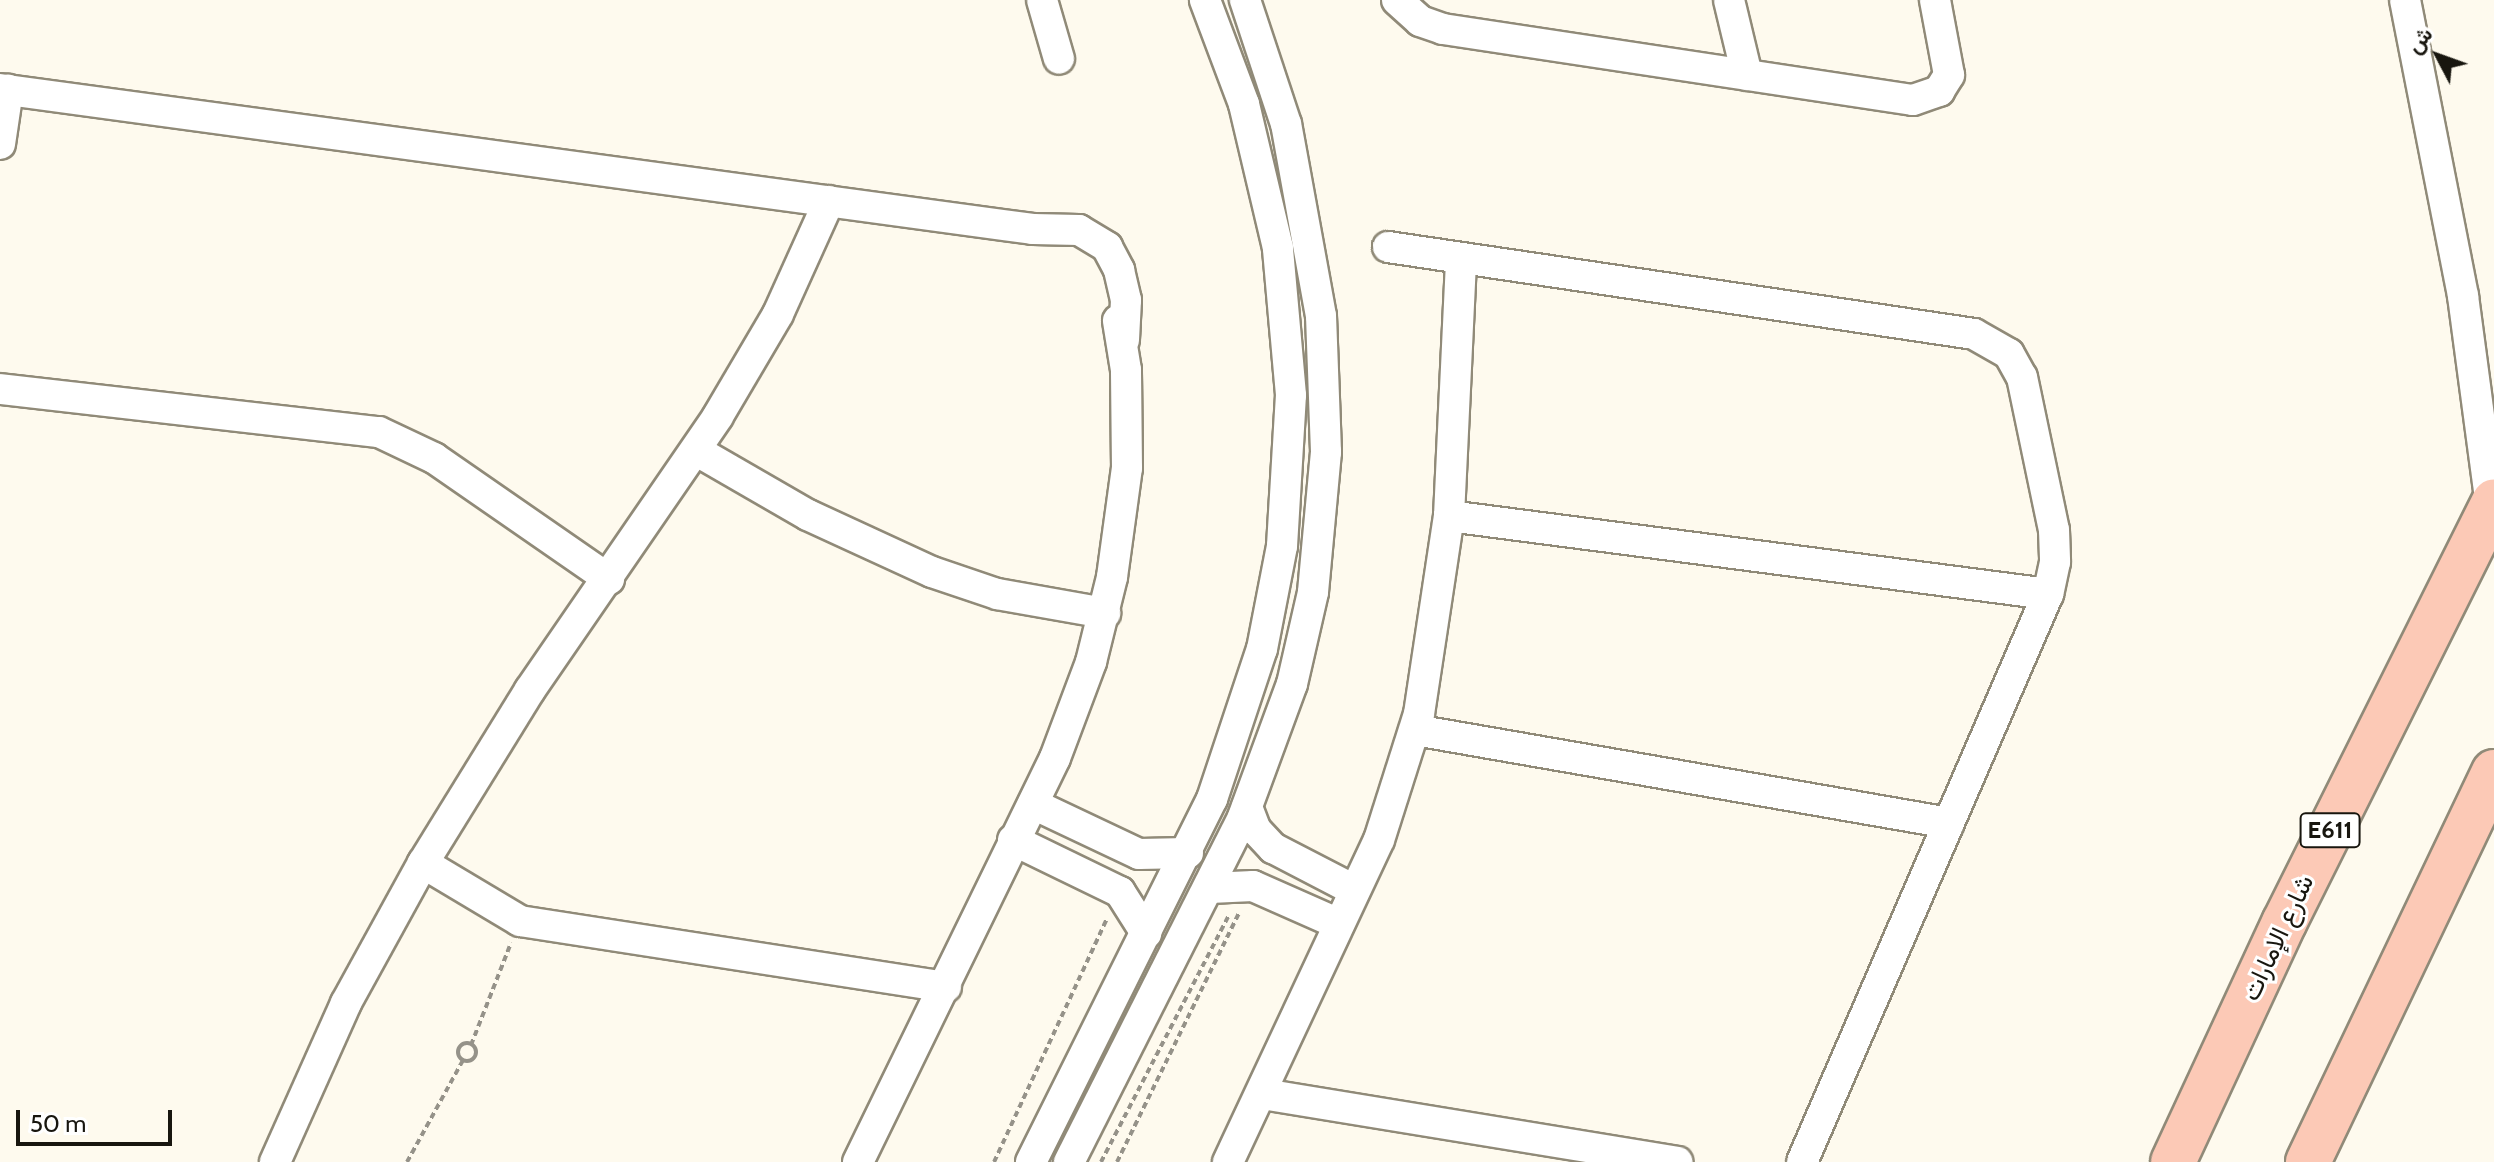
<!DOCTYPE html>
<meta charset="utf-8">
<style>
body{margin:0}
#map{position:relative;width:2494px;height:1162px;overflow:hidden;background:#fefaee;font-family:Cabin,Vazirmatn,sans-serif}
div>[style]{position:absolute}
[style*='--x']{left:calc(var(--x)*1px);top:calc(var(--y)*1px);width:calc(var(--w)*1px);rotate:calc(var(--a)*1deg)}
.path>*{height:4px;margin-top:-2px;transform-origin:0;background:repeating-linear-gradient(90deg,#959289 0 6px,transparent 0 10px)}
.path>.ring{margin:-2px;padding:0;box-sizing:content-box;background:none;border:4px solid #959289;border-radius:50%}
.roads{filter:drop-shadow(2px 0 #908a78) drop-shadow(-2px 0 #908a78) drop-shadow(0 2px #908a78) drop-shadow(0 -2px #908a78)}
.minor>*{height:30px;margin:-15px;padding:0 15px;transform-origin:15px;border-radius:15px;background:#fff}
.highway>*{height:44px;margin:-22px;padding:0 22px;transform-origin:22px;border-radius:22px;background:#fcc9b6}
span{translate:-50% -50%;white-space:nowrap;text-align:center;line-height:1.15;-webkit-text-stroke:6px #fff;paint-order:stroke}
.shield-label span{padding:2px 6px;background:#fff;border:2px solid;border-radius:6px;-webkit-text-stroke-width:0}
.shield-label{font-size:24px;color:#18160f;font-weight:700}
.street-label{font-size:26px;color:#18160f}
.north{position:absolute;left:2398px;top:16px;width:80px;height:80px;-webkit-text-stroke:6px #fff;paint-order:stroke;rotate:311deg;font-size:22px;font-weight:700;line-height:32px;text-align:center;color:#18160f}
.north::after{content:'';display:block;margin:auto;width:28px;height:36px;background:#18160f;clip-path:polygon(50% 0,100% 100%,50% 72%,0 100%)}
.scale{position:absolute;left:16px;top:1110px;width:156px;height:36px;box-sizing:border-box;border:4px solid #18160f;border-top:0;padding-left:10px;font-size:24px;line-height:28px;white-space:nowrap;color:#18160f;-webkit-text-stroke:6px #fff;paint-order:stroke}
</style>
<div id="map">
<div class="path">
<div class="ring" style="left:458px;top:1043px;width:14px;height:14px"></div>
<div style="--x:471;--y:1045;--w:110;--a:-68.6"></div>
<div style="--x:407;--y:1162;--w:116;--a:-61.2"></div>
<div style="--x:994;--y:1162;--w:268;--a:-65.1"></div>
<div style="--x:1101;--y:1162;--w:278;--a:-62.6"></div>
<div style="--x:1117;--y:1162;--w:277;--a:-63.9"></div>
</div>
<div class="roads">
<div class="minor">
<div style="--x:1042;--y:0;--w:61;--a:73.9"></div>
<div style="--x:1397;--y:0;--w:31;--a:42"></div>
<div style="--x:1420;--y:21;--w:24;--a:19"></div>
<div style="--x:1443;--y:29;--w:475;--a:8.6"></div>
<div style="--x:1913;--y:100;--w:28;--a:-19"></div>
<div style="--x:1939;--y:91;--w:19;--a:-58"></div>
<div style="--x:1949;--y:75;--w:76;--a:-100.6"></div>
<div style="--x:1729;--y:0;--w:77;--a:76.5"></div>
<div style="--x:2405;--y:0;--w:302;--a:78.9"></div>
<div style="--x:2463;--y:296;--w:213;--a:82.4"></div>
<div style="--x:0;--y:89;--w:1042;--a:7.72"></div>
<div style="--x:1033;--y:229;--w:46;--a:1.2"></div>
<div style="--x:1079;--y:230;--w:33;--a:31"></div>
<div style="--x:1107;--y:247;--w:26;--a:62"></div>
<div style="--x:1119;--y:270;--w:31;--a:77"></div>
<div style="--x:1126;--y:300;--w:40;--a:92.9"></div>
<div style="--x:0;--y:144;--w:55;--a:-81.6"></div>
<div style="--x:1388;--y:247;--w:592;--a:8.44"></div>
<div style="--x:1974;--y:334;--w:40;--a:29.7"></div>
<div style="--x:2009;--y:354;--w:26;--a:61"></div>
<div style="--x:2022;--y:377;--w:156;--a:78.2"></div>
<div style="--x:2054;--y:530;--w:32;--a:88"></div>
<div style="--x:2055;--y:562;--w:33;--a:102"></div>
<div style="--x:2048;--y:594;--w:619;--a:113.42"></div>
<div style="--x:0;--y:389;--w:381;--a:6.5"></div>
<div style="--x:379;--y:432;--w:61;--a:25.3"></div>
<div style="--x:434;--y:458;--w:213;--a:34.7"></div>
<div style="--x:697;--y:451;--w:128;--a:30"></div>
<div style="--x:808;--y:515;--w:136;--a:24.7"></div>
<div style="--x:932;--y:572;--w:69;--a:18.7"></div>
<div style="--x:997;--y:594;--w:110;--a:10"></div>
<div style="--x:1449;--y:516;--w:604;--a:7.42"></div>
<div style="--x:1415;--y:730;--w:542;--a:9.88"></div>
<div style="--x:1033;--y:804;--w:117;--a:25.3"></div>
<div style="--x:1139;--y:854;--w:49;--a:-1.2"></div>
<div style="--x:1247;--y:807;--w:25;--a:69"></div>
<div style="--x:1256;--y:830;--w:25;--a:47"></div>
<div style="--x:1273;--y:848;--w:91;--a:27.4"></div>
<div style="--x:1013;--y:840;--w:119;--a:25.9"></div>
<div style="--x:1120;--y:892;--w:49;--a:57.6"></div>
<div style="--x:423;--y:863;--w:113;--a:30.9"></div>
<div style="--x:520;--y:921;--w:431;--a:8.8"></div>
<div style="--x:1210;--y:888;--w:43;--a:-2.7"></div>
<div style="--x:1253;--y:886;--w:94;--a:23.8"></div>
<div style="--x:1263;--y:1094;--w:420;--a:9.3"></div>
<div style="--x:275;--y:1162;--w:174;--a:-65.9"></div>
<div style="--x:346;--y:1003;--w:160;--a:-61.2"></div>
<div style="--x:423;--y:863;--w:203;--a:-58.3"></div>
<div style="--x:530;--y:690;--w:332;--a:-55.5"></div>
<div style="--x:718;--y:416;--w:118;--a:-59.5"></div>
<div style="--x:778;--y:314;--w:124;--a:-65.7"></div>
<div style="--x:858;--y:1162;--w:449;--a:-64"></div>
<div style="--x:1055;--y:758;--w:103;--a:-69.4"></div>
<div style="--x:1091;--y:662;--w:88;--a:-76.1"></div>
<div style="--x:1112;--y:577;--w:110;--a:-82.2"></div>
<div style="--x:1127;--y:468;--w:98;--a:-90.6"></div>
<div style="--x:1126;--y:370;--w:50;--a:-99.3"></div>
<div style="--x:1031;--y:1162;--w:406;--a:-63.5"></div>
<div style="--x:1212;--y:799;--w:158;--a:-71.6"></div>
<div style="--x:1262;--y:649;--w:105;--a:-79"></div>
<div style="--x:1282;--y:546;--w:151;--a:-86.6"></div>
<div style="--x:1291;--y:395;--w:148;--a:-95.1"></div>
<div style="--x:1278;--y:248;--w:148;--a:-103.3"></div>
<div style="--x:1244;--y:104;--w:111;--a:-110.6"></div>
<div style="--x:1069;--y:1162;--w:386;--a:-63.2"></div>
<div style="--x:1243;--y:817;--w:142;--a:-69.8"></div>
<div style="--x:1292;--y:684;--w:94;--a:-77.1"></div>
<div style="--x:1313;--y:592;--w:141;--a:-84.7"></div>
<div style="--x:1326;--y:452;--w:136;--a:-92.1"></div>
<div style="--x:1321;--y:316;--w:195;--a:-100.3"></div>
<div style="--x:1286;--y:124;--w:131;--a:-108.3"></div>
<div style="--x:1228;--y:1162;--w:356;--a:-64.9"></div>
<div style="--x:1379;--y:840;--w:132;--a:-72.4"></div>
<div style="--x:1419;--y:714;--w:200;--a:-81.4"></div>
<div style="--x:1449;--y:516;--w:258;--a:-87.3"></div>
</div>
<div class="highway">
<div style="--x:2173;--y:1162;--w:264;--a:-65.1"></div>
<div style="--x:2284;--y:923;--w:471;--a:-63.5"></div>
<div style="--x:2308;--y:1162;--w:432;--a:-64.5"></div>
</div>
</div>
<div class="shield-label">
<span style="left:2330px;top:830px">E611</span>
</div>
<div class="street-label">
<span style="left:2278px;top:938px;rotate:-65deg">شارع الإمارات</span>
</div>
<div class="north">ش</div>
<div class="scale">50 m</div>
</div>
